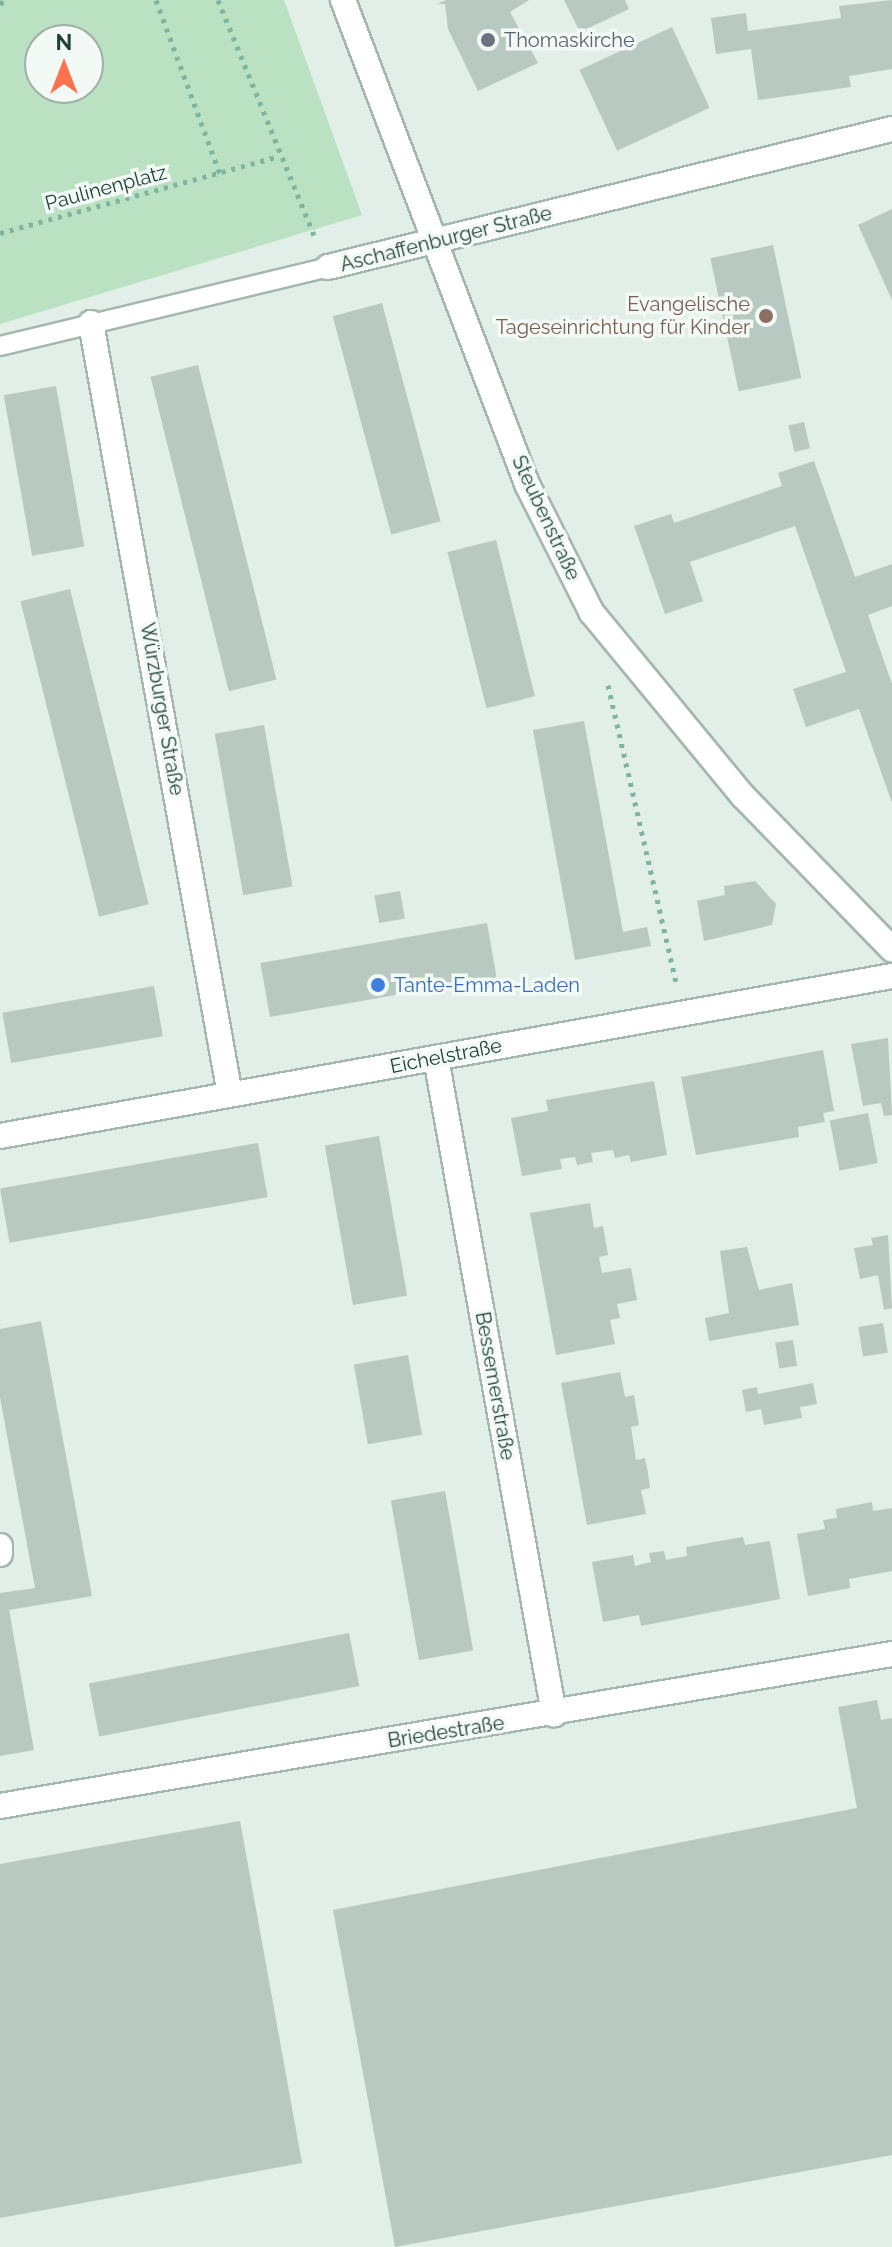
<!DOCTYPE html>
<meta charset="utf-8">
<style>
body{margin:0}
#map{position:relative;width:892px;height:2247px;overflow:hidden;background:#e2eee8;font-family:Raleway,sans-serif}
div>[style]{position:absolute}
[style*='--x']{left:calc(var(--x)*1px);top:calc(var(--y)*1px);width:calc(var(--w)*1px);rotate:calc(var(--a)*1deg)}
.green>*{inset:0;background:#b9e1c2}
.building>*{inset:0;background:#b7c9c1;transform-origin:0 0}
.path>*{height:5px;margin-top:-2.5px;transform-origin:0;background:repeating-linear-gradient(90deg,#7fb4a1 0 4px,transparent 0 10px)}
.roads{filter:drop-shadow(2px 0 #a4b7af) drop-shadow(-2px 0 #a4b7af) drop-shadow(0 2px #a4b7af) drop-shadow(0 -2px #a4b7af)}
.service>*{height:18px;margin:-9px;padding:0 9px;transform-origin:9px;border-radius:9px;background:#fff}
.minor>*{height:24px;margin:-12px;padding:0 12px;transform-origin:12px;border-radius:12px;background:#fff}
.dots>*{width:22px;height:22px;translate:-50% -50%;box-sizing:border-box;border:4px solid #f3faf6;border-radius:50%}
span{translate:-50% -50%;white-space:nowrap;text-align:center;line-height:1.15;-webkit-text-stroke:7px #f3faf6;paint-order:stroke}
.worship-label{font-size:20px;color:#5b616d}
.left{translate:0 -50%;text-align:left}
.street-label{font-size:20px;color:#204136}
.education-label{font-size:20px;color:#785e54}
.right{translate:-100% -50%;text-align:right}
.shop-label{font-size:20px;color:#366cbe}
.north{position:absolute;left:24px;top:24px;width:80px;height:80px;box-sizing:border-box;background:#f3faf6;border:2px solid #9fb0a9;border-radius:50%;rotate:0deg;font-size:22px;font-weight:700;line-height:32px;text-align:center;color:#204136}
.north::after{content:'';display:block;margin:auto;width:28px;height:36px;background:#ff724f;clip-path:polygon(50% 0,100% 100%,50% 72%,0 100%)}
</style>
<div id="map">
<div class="green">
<div style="clip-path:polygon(evenodd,0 0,284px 0,362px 215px,0 324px,0 0,40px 40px,88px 40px,88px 88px,40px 88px,40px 40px)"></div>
</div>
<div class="building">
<div style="clip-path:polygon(446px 0,529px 0,510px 12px,538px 63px,478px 91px,448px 29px,445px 4px,437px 4px)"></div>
<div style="clip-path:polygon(564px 0,625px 0,629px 9px,580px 32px)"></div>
<div style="clip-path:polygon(892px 0,892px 69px,849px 76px,851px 87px,758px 100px,751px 49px,716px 54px,711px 18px,746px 13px,748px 31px,841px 18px,839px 6px)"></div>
<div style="left:672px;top:27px;width:89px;height:102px;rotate:65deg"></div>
<div style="clip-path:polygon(892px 209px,892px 300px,858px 225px)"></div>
<div style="left:773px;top:245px;width:136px;height:64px;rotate:78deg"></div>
<div style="left:382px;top:303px;width:226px;height:51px;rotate:75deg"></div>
<div style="left:198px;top:365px;width:324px;height:49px;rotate:76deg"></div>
<div style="left:56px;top:386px;width:163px;height:53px;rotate:80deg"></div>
<div style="left:804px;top:422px;width:27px;height:16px;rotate:77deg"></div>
<div style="clip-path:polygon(814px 461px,855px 577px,892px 564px,892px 606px,868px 615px,892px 684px,892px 803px,859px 709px,806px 727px,793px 689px,846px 672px,795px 526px,690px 562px,703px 601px,665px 614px,634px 526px,671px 514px,674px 523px,782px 486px,778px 473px)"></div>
<div style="left:496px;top:540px;width:161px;height:50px;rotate:76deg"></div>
<div style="left:70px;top:589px;width:325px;height:51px;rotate:76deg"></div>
<div style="clip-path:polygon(584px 721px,623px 932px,647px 927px,651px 946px,575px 960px,533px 730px)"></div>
<div style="left:264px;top:725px;width:164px;height:50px;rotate:80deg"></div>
<div style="clip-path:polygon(755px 881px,776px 904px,772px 925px,704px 941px,697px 901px,725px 895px,724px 886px)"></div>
<div style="left:400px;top:891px;width:28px;height:26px;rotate:80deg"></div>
<div style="left:487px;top:923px;width:55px;height:230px;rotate:80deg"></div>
<div style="left:154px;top:986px;width:51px;height:154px;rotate:80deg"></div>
<div style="clip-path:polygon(888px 1038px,892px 1115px,884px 1116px,881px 1103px,863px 1106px,851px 1044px)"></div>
<div style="clip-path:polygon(823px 1050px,834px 1111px,823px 1113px,825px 1122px,798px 1127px,799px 1137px,696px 1155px,681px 1077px)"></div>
<div style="clip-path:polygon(654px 1081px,667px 1155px,631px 1162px,629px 1155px,615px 1158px,613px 1150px,591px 1153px,593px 1162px,577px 1165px,575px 1157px,560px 1159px,562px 1169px,522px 1176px,511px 1118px,548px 1111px,546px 1100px)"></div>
<div style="left:868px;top:1113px;width:51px;height:39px;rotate:79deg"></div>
<div style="left:379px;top:1136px;width:162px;height:55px;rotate:80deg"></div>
<div style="left:258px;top:1143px;width:55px;height:262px;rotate:80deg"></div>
<div style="clip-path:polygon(590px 1203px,594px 1228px,603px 1226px,608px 1255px,599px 1257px,602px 1273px,631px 1268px,637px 1300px,617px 1304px,620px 1318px,610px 1320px,615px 1344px,556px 1355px,530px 1213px)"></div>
<div style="clip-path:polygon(888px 1235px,892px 1308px,884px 1310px,878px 1275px,860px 1279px,854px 1248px,873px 1245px,871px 1238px)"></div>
<div style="clip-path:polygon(747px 1247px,759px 1290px,792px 1283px,799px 1325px,709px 1341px,705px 1318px,729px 1313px,720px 1251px)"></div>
<div style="clip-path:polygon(41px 1321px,92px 1596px,9px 1610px,34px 1750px,0 1756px,0 1593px,35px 1588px,0 1397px,0 1329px)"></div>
<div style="left:883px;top:1323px;width:30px;height:25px;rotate:81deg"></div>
<div style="left:793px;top:1340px;width:26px;height:18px;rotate:81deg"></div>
<div style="left:408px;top:1355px;width:81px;height:55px;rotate:80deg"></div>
<div style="clip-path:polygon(620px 1372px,625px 1397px,634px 1395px,639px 1425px,631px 1427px,636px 1460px,645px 1458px,648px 1473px,650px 1488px,641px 1490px,646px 1514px,587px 1525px,561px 1383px)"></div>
<div style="clip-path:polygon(813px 1383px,817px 1404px,800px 1407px,802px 1418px,764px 1425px,761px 1409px,746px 1412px,742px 1390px,757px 1387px,758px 1394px)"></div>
<div style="left:445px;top:1491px;width:162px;height:55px;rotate:80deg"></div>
<div style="clip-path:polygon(872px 1502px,873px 1511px,892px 1508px,892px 1571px,849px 1579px,850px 1588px,808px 1596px,797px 1534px,825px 1529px,823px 1520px,837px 1518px,836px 1509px)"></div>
<div style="clip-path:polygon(743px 1537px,745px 1545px,770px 1541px,780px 1599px,641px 1626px,639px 1615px,603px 1622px,592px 1562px,633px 1555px,635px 1566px,651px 1562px,649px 1553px,664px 1551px,666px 1560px,687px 1556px,686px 1547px)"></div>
<div style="left:349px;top:1633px;width:54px;height:265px;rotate:79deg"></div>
<div style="clip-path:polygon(877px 1700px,881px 1720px,892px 1718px,892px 2155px,395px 2247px,333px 1910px,857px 1808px,838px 1707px)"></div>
<div style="clip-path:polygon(240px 1821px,302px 2163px,0 2218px,0 1864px)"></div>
</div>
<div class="path">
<div style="--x:156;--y:0;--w:185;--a:69.8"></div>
<div style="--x:218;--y:0;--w:259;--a:67.8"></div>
<div style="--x:0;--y:4;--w:6;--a:-39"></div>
<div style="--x:0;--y:233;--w:289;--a:-15.4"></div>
<div style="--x:608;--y:685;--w:306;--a:77.1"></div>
</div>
<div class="roads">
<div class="service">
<div style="--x:0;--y:346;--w:337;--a:-13.5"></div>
</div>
<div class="minor">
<div style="--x:343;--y:0;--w:518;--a:69.18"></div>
<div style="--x:527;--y:484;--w:144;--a:63.3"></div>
<div style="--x:592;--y:613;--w:237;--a:50.5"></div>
<div style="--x:743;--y:796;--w:214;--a:45.8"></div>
<div style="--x:328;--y:267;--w:581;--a:-13.75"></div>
<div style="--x:91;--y:323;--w:784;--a:79.79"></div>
<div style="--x:436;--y:1058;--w:667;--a:79.8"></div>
<div style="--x:0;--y:1136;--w:906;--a:-10.17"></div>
<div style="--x:0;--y:1546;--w:8;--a:90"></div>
<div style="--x:0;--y:1806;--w:905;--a:-9.67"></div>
</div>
</div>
<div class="dots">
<div style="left:488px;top:40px;background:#6b7280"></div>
<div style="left:766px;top:316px;background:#8d6e63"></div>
<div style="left:378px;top:985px;background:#3f7fe0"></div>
</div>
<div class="worship-label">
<span class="left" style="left:504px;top:40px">Thomaskirche</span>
</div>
<div class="street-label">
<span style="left:106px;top:188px;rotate:-15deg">Paulinenplatz</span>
<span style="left:446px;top:239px;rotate:-14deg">Aschaffenburger Straße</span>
<span style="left:546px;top:518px;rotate:65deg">Steubenstraße</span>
<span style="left:162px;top:709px;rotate:80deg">Würzburger Straße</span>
<span style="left:446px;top:1056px;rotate:-11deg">Eichelstraße</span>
<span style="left:495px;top:1386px;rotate:80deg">Bessemerstraße</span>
<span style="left:446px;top:1732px;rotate:-9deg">Briedestraße</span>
</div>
<div class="education-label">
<span class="right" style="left:750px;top:316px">Evangelische<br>Tageseinrichtung für Kinder</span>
</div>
<div class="shop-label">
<span class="left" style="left:394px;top:985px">Tante-Emma-Laden</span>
</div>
<div class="north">N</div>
</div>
